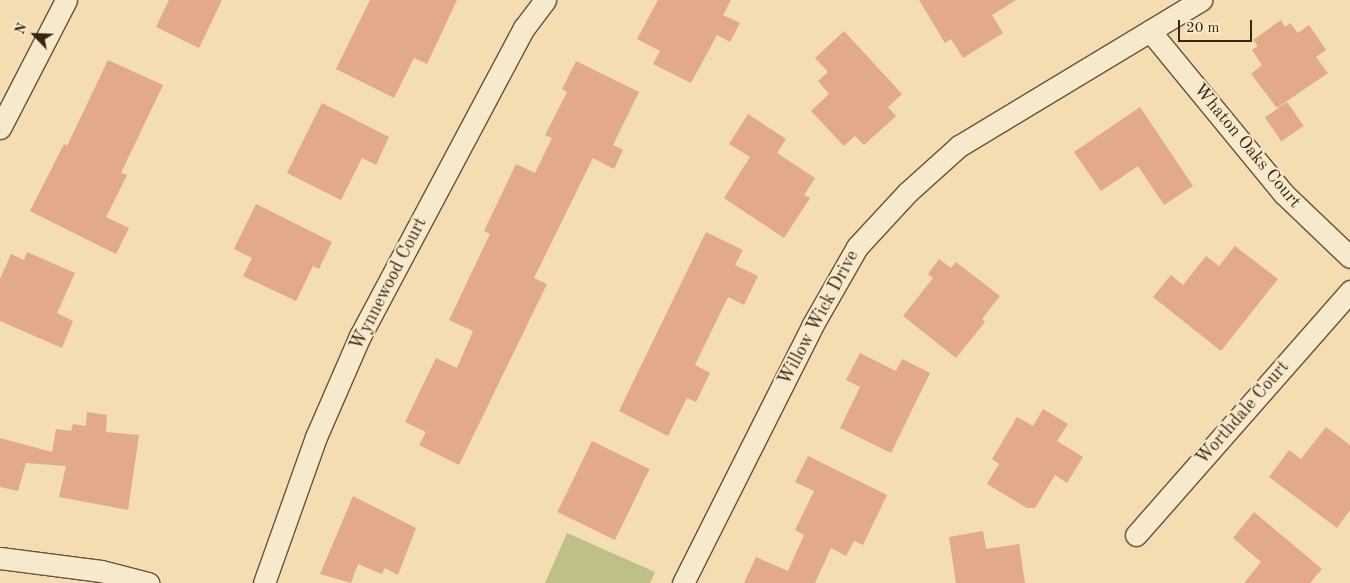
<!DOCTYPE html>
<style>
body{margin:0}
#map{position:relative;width:1350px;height:583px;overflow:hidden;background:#f3ddb1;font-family:"Old Standard TT",serif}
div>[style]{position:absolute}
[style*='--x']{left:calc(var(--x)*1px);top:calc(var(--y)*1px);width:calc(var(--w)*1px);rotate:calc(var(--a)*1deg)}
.green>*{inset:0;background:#bfc089}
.building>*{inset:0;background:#e3aa8a;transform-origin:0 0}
.roads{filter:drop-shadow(1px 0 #67533c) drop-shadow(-1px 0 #67533c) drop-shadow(0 1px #67533c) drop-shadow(0 -1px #67533c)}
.minor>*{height:21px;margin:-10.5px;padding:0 10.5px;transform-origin:10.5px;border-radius:10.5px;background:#f7e9cc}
span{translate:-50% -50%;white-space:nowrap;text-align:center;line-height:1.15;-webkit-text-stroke:4px #f7e9cc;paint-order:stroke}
.street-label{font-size:18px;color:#382515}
.north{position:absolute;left:10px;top:10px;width:50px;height:50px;-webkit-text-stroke:4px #f7e9cc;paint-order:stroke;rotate:294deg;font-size:14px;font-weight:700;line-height:20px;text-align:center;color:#382515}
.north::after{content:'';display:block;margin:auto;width:18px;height:22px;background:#382515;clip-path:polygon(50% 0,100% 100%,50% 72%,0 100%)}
.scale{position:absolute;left:1178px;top:20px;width:74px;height:22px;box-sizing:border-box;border:2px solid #382515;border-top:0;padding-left:6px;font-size:15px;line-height:18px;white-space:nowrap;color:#382515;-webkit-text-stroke:4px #f7e9cc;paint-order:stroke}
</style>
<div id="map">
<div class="green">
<div style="clip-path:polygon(567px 533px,655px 572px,650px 583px,545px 583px)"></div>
</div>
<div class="building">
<div style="clip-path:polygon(169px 0,222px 0,199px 48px,156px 27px)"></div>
<div style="clip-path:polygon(370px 0,457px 0,427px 64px,414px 58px,394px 98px,336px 69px)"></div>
<div style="clip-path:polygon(658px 0,731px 0,723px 15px,740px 23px,730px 42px,717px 35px,691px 83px,653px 64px,660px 51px,637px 39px)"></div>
<div style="clip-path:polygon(919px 0,1016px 0,992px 15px,1003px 33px,963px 58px,951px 39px,945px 43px)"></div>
<div style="clip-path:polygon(1281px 20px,1285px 27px,1290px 23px,1298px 33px,1309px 25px,1326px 50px,1316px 57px,1328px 73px,1277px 108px,1251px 74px,1262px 65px,1252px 50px,1258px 46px,1253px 40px)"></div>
<div style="clip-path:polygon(844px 31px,902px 94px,888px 107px,896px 116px,864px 145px,855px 136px,844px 146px,811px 111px,829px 94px,818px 81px,828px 72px,815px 58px)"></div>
<div style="clip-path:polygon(108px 60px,163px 85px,121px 173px,127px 175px,106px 217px,129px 228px,116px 254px,30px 211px,64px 144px,67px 146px)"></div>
<div style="clip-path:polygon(576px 61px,639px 92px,613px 145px,623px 150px,614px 169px,593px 158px,534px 278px,547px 284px,459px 465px,419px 445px,426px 432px,405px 422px,436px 358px,457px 368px,473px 331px,449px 320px,490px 234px,484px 231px,516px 164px,535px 173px,552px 138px,545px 135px,567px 92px,562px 89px)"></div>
<div style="left:1287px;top:102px;width:29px;height:27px;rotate:55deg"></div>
<div style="clip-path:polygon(322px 103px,389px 137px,376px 165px,362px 158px,341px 200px,287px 173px)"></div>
<div style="clip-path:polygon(1140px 107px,1193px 186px,1164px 205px,1138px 166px,1101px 191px,1074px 152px)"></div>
<div style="clip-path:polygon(748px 114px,786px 139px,777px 153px,815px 178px,804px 195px,810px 198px,784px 238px,724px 198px,750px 157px,729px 144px)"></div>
<div style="clip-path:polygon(256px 204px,332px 242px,319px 269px,313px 266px,296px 301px,243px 276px,252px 258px,234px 249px)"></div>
<div style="clip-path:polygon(706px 232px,743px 250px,735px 265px,758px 276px,744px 305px,728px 297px,695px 365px,710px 373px,696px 402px,687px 398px,668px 436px,619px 411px)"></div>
<div style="clip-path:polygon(1235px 246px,1278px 279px,1221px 351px,1153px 297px,1171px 275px,1183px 285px,1206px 256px,1219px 266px)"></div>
<div style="clip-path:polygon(27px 252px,75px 273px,57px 313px,73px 321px,62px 348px,0 321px,0 279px,11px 254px,24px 260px)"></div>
<div style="clip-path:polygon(939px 259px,951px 268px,956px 262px,1000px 296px,982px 319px,985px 322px,956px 358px,903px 316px,933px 278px,928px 274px)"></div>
<div style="clip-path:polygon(860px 353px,896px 371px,902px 359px,930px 373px,891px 453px,840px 428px,860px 387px,846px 380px)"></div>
<div style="clip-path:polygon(1043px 409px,1068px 424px,1057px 441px,1083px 457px,1067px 483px,1055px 475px,1035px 508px,1027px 508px,987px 484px,999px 464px,992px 459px,1017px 417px,1033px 426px)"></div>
<div style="clip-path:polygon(87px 412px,107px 415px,106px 432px,139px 435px,128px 510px,59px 497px,66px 466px,26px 463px,18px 491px,0 487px,0 438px,52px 452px,56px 429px,71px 431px,73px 424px,86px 426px)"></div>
<div style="clip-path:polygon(1326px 427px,1350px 445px,1350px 510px,1337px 528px,1269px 477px,1289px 450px,1301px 459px)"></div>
<div style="left:592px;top:441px;width:64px;height:79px;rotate:26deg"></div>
<div style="clip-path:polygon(808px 456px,887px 495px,863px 545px,854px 541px,846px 556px,831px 548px,815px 583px,744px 583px,756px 557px,788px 571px,804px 535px,795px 530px,814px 491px,795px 482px)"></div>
<div style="clip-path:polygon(353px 496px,416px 528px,398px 575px,385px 568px,382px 574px,358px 564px,351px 583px,320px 574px)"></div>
<div style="clip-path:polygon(1254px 512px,1322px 569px,1310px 583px,1244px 583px,1261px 562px,1233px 538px)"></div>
<div style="clip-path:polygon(983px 531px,986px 549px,1019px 544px,1025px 583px,956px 583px,949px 537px)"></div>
</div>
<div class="roads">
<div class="minor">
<div style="--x:1150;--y:31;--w:211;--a:50.6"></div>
<div style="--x:1284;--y:194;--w:91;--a:43.7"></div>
<div style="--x:0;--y:128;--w:144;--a:-62.7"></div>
<div style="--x:1136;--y:535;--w:325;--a:-48.7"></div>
<div style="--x:0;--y:558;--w:102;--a:7.3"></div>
<div style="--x:101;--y:571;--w:49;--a:14.3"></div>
<div style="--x:264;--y:583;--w:155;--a:-70.4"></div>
<div style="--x:316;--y:437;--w:110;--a:-66.5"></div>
<div style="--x:360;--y:336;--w:349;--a:-62"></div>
<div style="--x:524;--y:28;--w:35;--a:-53"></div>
<div style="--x:683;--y:583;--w:288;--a:-63.3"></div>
<div style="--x:812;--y:326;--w:91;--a:-60.3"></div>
<div style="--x:857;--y:247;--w:75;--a:-47.2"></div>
<div style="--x:908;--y:192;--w:69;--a:-42"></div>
<div style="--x:959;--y:146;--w:283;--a:-31.1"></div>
</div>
</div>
<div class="street-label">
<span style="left:1247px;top:146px;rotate:50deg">Whaton Oaks Court</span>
<span style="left:389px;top:284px;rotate:-63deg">Wynnewood Court</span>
<span style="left:819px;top:318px;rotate:-62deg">Willow Wick Drive</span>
<span style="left:1243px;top:413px;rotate:-49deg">Worthdale Court</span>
</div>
<div class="north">N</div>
<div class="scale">20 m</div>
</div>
